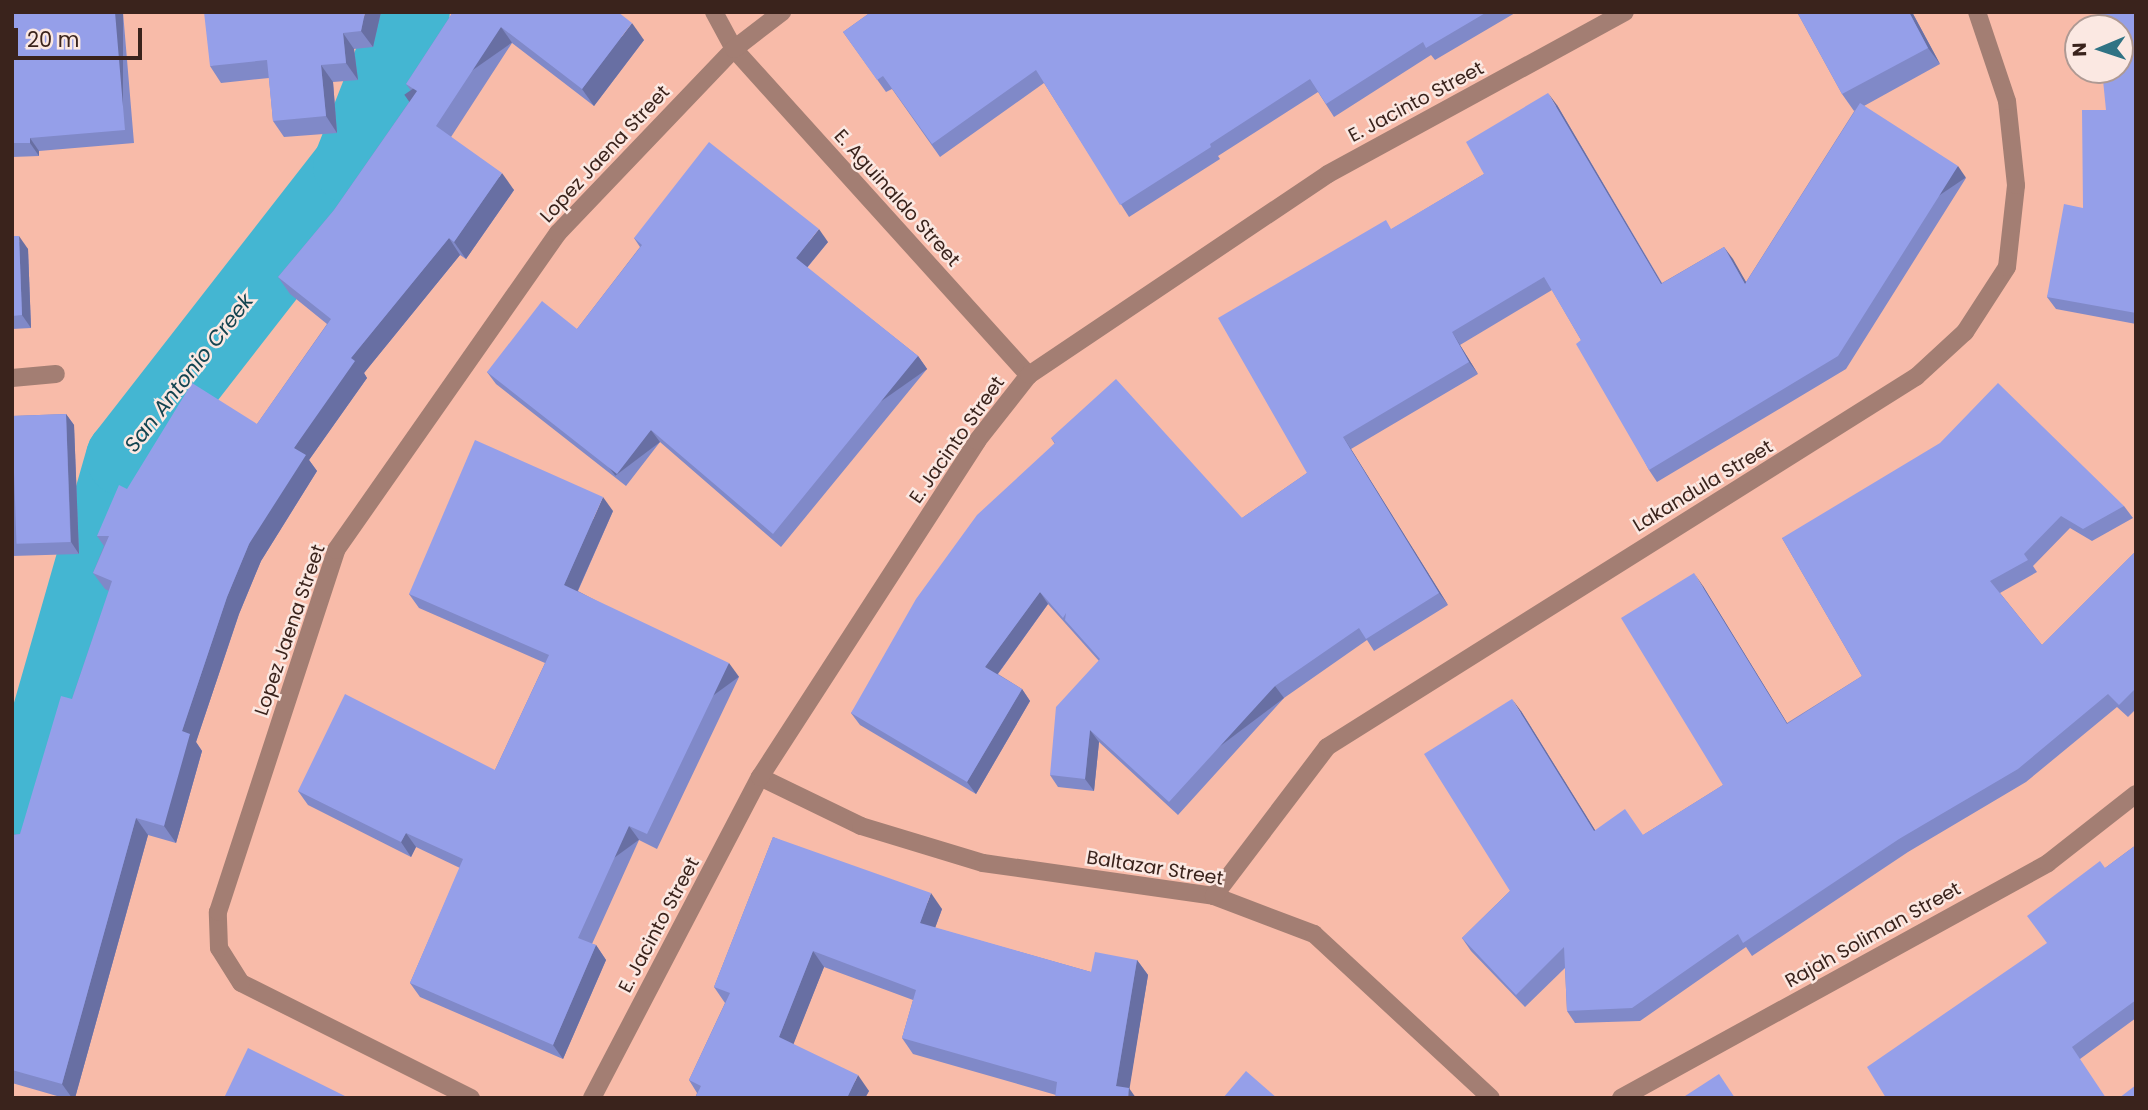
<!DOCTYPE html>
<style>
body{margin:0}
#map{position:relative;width:2148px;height:1110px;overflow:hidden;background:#f8bba9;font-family:Poppins,sans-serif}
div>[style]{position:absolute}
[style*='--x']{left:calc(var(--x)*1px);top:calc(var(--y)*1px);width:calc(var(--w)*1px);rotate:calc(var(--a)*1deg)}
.river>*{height:77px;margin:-38.5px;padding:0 38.5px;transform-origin:38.5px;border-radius:38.5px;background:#44b6d2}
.minor>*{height:18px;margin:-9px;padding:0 9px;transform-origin:9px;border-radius:9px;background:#a37e73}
.wall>*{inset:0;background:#8089c8}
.shaded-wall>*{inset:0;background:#686fa3;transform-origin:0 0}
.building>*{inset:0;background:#959fe9;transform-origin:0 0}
span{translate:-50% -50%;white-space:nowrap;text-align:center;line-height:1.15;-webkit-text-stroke:5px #fbe8e2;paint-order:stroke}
.street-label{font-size:19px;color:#3a231c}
.water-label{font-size:21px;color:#134450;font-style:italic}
.frame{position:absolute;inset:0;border:14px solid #3a231c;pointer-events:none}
.north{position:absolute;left:2064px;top:14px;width:70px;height:70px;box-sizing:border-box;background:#fbe8e2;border:2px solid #ae9993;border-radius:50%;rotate:268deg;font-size:19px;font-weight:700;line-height:28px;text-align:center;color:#3a231c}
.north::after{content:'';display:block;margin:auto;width:24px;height:32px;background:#307384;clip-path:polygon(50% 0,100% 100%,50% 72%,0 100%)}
.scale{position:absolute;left:14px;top:28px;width:128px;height:32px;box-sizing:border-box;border:4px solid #3a231c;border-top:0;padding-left:9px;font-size:21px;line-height:24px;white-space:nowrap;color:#3a231c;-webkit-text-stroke:5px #fbe8e2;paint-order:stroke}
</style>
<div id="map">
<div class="river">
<div style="--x:12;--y:847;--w:406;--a:-74"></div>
<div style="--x:124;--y:457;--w:370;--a:-52.1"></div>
<div style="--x:351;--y:165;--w:164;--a:-68.6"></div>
</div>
<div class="minor">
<div style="--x:714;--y:12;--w:42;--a:61.6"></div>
<div style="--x:734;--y:49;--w:440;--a:47.9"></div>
<div style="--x:12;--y:378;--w:44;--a:-5.2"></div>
<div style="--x:760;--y:777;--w:112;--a:25.9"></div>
<div style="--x:861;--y:826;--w:127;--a:16.9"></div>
<div style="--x:983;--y:863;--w:233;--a:8.1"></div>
<div style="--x:1214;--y:896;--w:107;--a:20.8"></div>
<div style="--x:1314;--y:934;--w:241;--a:42.8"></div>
<div style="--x:1214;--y:896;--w:187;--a:-52.8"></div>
<div style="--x:1327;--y:747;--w:696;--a:-32.14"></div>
<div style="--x:1916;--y:377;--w:67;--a:-42.6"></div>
<div style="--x:1965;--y:332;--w:77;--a:-57.1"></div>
<div style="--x:2007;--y:267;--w:82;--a:-83.7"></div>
<div style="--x:2016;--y:185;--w:84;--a:-96.1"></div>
<div style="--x:2007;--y:101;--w:94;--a:-108.6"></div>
<div style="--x:471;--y:1098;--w:257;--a:-153.4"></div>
<div style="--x:241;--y:983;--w:41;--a:-122.2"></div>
<div style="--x:219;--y:948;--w:36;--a:-92"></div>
<div style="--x:218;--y:912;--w:381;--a:-71.9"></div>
<div style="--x:336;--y:550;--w:387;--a:-55"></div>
<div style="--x:558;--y:233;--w:255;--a:-46.3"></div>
<div style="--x:734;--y:49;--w:61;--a:-37.6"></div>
<div style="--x:592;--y:1098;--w:362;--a:-62.4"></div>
<div style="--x:760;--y:777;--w:400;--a:-57.1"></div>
<div style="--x:977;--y:441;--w:84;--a:-51.8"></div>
<div style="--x:1029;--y:375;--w:360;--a:-33.9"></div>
<div style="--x:1328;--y:174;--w:338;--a:-28.6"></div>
<div style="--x:1621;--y:1098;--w:487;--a:-28.8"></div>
<div style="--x:2048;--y:863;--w:112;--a:-38.1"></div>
</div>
<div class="wall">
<div style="clip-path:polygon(123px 12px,134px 143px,39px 151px,39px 156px,12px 157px,12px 14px)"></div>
<div style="clip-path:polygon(381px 12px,373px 47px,354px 49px,358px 80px,333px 82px,337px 133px,284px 137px,273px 121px,269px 78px,221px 83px,210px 66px)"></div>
<div style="clip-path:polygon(453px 12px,644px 40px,594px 106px,512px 43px,451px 137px,514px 190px,466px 259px,460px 255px,364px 373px,367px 378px,309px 460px,317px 471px,261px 561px,239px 614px,196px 742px,202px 751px,176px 843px,148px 835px,75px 1098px,64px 1098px,12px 1083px,12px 835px,20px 834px,72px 699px,109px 591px,105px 589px,93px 573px,104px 546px,97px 536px,127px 489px,257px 424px,327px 324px,290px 294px,278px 277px,334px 210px,414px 95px,406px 84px)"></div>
<div style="clip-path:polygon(871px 12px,1515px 12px,1515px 13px,1435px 60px,1431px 55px,1334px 117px,1318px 92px,1218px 156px,1220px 159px,1129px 217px,1044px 83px,940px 157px,892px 89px,886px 92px,843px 32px)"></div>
<div style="clip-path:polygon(1797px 12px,1912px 12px,1940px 64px,1864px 106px,1966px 178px,1846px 369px,1657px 482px,1649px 470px,1581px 340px,1552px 290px,1460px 345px,1478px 374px,1351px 449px,1448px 605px,1374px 651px,1367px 640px,1284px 698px,1178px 815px,1099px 742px,1094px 791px,1058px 787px,1050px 775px,1099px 661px,1048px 604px,998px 674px,1022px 689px,1030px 701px,976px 794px,860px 725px,851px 713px,1055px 444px,1051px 438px,1242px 518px,1307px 473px,1392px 229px,1484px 174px,1557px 105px,1662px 283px,1724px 247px,1746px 282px,1855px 110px,1854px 111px,1842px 94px)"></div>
<div style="clip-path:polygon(2136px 12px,2136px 324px,2056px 309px,2047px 297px,2083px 208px,2106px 110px)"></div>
<div style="clip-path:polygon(12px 236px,28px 249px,31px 328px,12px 329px)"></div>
<div style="clip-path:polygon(634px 238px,828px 242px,807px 268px,918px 356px,927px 369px,781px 547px,660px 442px,626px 486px,496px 384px,487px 372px,577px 329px,640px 247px)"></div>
<div style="clip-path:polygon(66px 414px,74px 425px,79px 554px,12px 556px,12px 416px)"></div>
<div style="clip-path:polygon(2124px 506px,2133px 518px,2092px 541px,2070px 528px,2033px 566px,2037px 572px,2000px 593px,2042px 645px,2136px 551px,2136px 709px,2128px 717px,2117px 707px,2026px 782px,1908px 852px,1752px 956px,1746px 947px,1640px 1021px,1575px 1023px,1567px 1011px,1565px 968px,1525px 1007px,1471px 951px,1462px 938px,1510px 891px,1521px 711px,1595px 830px,1643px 835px,1723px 785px,1703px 586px,1787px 723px,1862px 676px,1782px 538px)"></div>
<div style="clip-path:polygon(613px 511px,578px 591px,739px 677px,657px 849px,639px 840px,592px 944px,596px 945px,606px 960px,563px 1059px,420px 997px,410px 983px,460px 868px,416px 847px,411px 857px,308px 805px,298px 791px,495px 770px,545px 663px,419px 608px,409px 594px)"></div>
<div style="clip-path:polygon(773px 837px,942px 909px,935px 928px,1091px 972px,1137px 960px,1148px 975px,1129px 1088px,1056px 1095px,913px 1054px,902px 1038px,913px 1000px,824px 967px,793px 1044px,869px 1091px,865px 1098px,695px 1098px,697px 1093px,689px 1080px,725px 1003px,714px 987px)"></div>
<div style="clip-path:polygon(2136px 845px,2136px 1018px,2080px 1059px,1886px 1098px,2047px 944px,2105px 868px)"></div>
</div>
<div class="shaded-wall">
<div style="left:115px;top:12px;width:8px;height:118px"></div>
<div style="clip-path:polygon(365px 12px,381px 12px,373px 47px,361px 31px)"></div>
<div style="clip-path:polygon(1909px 12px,1912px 12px,1940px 64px,1928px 48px)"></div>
<div style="clip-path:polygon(632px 23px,644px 40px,594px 106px,582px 89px)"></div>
<div style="left:501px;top:27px;width:19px;height:118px;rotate:55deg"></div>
<div style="clip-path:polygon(343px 33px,354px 49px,358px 80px,346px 63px)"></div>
<div style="clip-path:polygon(321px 65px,333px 82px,337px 133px,326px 116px)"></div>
<div style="clip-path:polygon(1548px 93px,1557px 105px,1669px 296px,1661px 284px)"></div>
<div style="clip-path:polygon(30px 138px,39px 151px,39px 156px,30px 143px)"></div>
<div style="left:1958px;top:166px;width:14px;height:225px;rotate:56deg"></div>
<div style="clip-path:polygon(502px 173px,514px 190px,466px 259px,454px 242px)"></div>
<div style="clip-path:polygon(819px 229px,828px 242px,804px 271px,796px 258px)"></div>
<div style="clip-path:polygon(19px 236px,28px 249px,31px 328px,22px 315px)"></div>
<div style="clip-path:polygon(449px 238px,460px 255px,364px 373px,367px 378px,309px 460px,317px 471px,261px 561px,239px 614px,196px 742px,202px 751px,176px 843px,164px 826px,182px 731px,227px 597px,249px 544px,294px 448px,351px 358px)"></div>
<div style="clip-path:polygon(1724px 247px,1733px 259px,1754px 296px,1745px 284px)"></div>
<div style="clip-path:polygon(1452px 332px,1460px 345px,1478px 374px,1469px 362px)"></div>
<div style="left:918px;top:356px;width:16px;height:230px;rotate:55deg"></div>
<div style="clip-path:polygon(66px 414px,74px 425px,79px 554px,71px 542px)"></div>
<div style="left:651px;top:430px;width:15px;height:56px;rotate:53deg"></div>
<div style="clip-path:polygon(1343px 437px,1351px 449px,1448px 605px,1439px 593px)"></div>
<div style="clip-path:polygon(603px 497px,613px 511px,574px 599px,564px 585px)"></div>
<div style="clip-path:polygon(1694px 573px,1703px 586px,1795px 736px,1787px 724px)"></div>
<div style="clip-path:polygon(1040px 592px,1048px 604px,994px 679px,985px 667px)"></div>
<div style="left:729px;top:663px;width:17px;height:190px;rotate:54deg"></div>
<div style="left:1275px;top:686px;width:15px;height:157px;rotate:53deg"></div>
<div style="clip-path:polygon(1022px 689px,1030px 701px,976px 794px,967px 782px)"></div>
<div style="clip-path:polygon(1512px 699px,1521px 711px,1603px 843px,1594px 831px)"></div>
<div style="clip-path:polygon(1090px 730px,1099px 742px,1094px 791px,1085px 779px)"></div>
<div style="clip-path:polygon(136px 818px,148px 835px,75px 1098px,72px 1098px,62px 1084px)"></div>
<div style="left:629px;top:826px;width:17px;height:123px;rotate:54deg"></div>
<div style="clip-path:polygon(406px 833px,416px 847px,411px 857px,401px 842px)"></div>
<div style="clip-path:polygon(931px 893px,942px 909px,931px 939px,920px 923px)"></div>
<div style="clip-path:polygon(596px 945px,606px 960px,563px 1059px,553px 1045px)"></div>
<div style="clip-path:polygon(813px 951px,824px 967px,790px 1053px,779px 1037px)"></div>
<div style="clip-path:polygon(1137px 960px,1148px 975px,1128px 1098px,1116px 1086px)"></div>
<div style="clip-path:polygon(858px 1075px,869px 1091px,865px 1098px,847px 1098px)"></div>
<div style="clip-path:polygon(1129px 1088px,1136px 1098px,1128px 1098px)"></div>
</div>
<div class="building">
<div style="clip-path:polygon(31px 12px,115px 12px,125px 130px,30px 138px,30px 143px,12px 143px,12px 14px,31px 14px)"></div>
<div style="clip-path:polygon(204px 12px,365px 12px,361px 31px,343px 33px,346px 63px,321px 65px,326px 116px,273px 121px,267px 60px,210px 66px)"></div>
<div style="clip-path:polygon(453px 12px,618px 12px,632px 23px,582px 89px,501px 27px,436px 126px,502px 173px,454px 242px,449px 238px,351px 358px,355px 361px,294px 448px,306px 455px,249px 544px,227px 597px,182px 731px,190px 734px,164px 826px,136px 818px,62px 1084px,12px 1070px,12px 835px,20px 834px,61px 696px,72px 699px,112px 581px,93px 573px,109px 536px,97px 536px,119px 485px,127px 489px,192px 383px,257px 424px,331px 319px,278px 277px,334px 210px,417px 91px,406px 84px)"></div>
<div style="clip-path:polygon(871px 12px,1487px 12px,1426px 48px,1423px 42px,1326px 104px,1310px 79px,1210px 144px,1211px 147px,1120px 205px,1036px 70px,932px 144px,883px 76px,877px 80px,843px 32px)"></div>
<div style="clip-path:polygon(1797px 12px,1909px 12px,1928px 48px,1842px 94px)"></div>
<div style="clip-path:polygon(2123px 12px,2136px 12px,2136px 313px,2047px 297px,2064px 204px,2083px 208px,2082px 110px,2106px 110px,2102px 70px,2120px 70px,2120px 28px,2099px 28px,2098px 14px)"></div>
<div style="clip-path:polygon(1548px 93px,1661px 284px,1724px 247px,1745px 284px,1860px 103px,1958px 166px,1838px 356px,1649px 470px,1576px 344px,1581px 340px,1544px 277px,1452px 332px,1469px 362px,1343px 437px,1439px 593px,1366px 639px,1359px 628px,1275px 686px,1169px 802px,1090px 730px,1085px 779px,1050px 775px,1056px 707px,1100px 659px,1065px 620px,1066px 613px,1063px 618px,1040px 592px,985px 667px,1022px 689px,967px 782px,851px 713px,916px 599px,977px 515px,1055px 443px,1051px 438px,1116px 379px,1242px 518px,1307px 473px,1218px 318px,1386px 220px,1391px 229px,1484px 174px,1466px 142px)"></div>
<div style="clip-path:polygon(709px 142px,819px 229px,796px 258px,918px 356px,773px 534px,651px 430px,617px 474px,487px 372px,542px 301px,577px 329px,642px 245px,634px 238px)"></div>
<div style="clip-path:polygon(12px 236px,19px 236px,22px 315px,12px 316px)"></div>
<div style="clip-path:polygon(1998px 383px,2124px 506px,2083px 529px,2061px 516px,2024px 554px,2028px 560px,1990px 581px,2042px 645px,2136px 551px,2136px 688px,2119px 705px,2108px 694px,2018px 769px,1899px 839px,1743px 943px,1738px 934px,1632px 1008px,1567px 1011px,1564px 947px,1516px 995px,1462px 938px,1510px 891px,1424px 754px,1512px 699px,1594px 831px,1625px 809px,1643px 835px,1723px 785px,1621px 618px,1694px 573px,1787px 724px,1862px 676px,1782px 538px,1940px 443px)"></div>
<div style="left:66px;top:414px;width:128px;height:54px;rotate:88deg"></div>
<div style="clip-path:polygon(475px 440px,603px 497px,564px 585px,729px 663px,647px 834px,629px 826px,578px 938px,596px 945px,553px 1045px,410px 983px,463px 859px,406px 833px,401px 842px,298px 791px,345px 694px,495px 770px,549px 655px,409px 594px)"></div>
<div style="clip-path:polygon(773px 837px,931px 893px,920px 923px,1091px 972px,1095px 952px,1137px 960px,1116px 1086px,1129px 1088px,1128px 1098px,1055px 1098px,1057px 1082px,902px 1038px,916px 990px,813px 951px,779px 1037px,858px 1075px,847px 1098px,695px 1098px,701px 1086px,689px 1080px,730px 993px,714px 987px)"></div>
<div style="clip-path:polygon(2136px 845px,2136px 1000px,2072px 1047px,2106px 1098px,1886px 1098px,1867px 1067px,2047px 943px,2027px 916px,2100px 861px,2105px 868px)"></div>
<div style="clip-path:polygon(248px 1048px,349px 1098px,224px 1098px)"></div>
<div style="clip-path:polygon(1246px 1071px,1277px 1098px,1223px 1098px)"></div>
<div style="clip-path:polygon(1719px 1074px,1735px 1098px,1682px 1098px)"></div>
<div style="clip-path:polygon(2136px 1085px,2136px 1098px,2119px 1098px)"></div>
</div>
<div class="street-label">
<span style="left:1416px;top:102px;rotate:-28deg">E. Jacinto Street</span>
<span style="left:605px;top:154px;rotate:-47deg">Lopez Jaena Street</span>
<span style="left:897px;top:198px;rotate:48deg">E. Aguinaldo Street</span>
<span style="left:957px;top:440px;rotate:-55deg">E. Jacinto Street</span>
<span style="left:1703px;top:486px;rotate:-31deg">Lakandula Street</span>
<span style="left:290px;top:630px;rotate:-71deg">Lopez Jaena Street</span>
<span style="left:1155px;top:868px;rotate:9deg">Baltazar Street</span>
<span style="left:659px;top:925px;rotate:-62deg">E. Jacinto Street</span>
<span style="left:1873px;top:935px;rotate:-29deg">Rajah Soliman Street</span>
</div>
<div class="water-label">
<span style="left:189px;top:373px;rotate:-52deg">San Antonio Creek</span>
</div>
<div class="frame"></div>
<div class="north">N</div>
<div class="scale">20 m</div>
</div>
